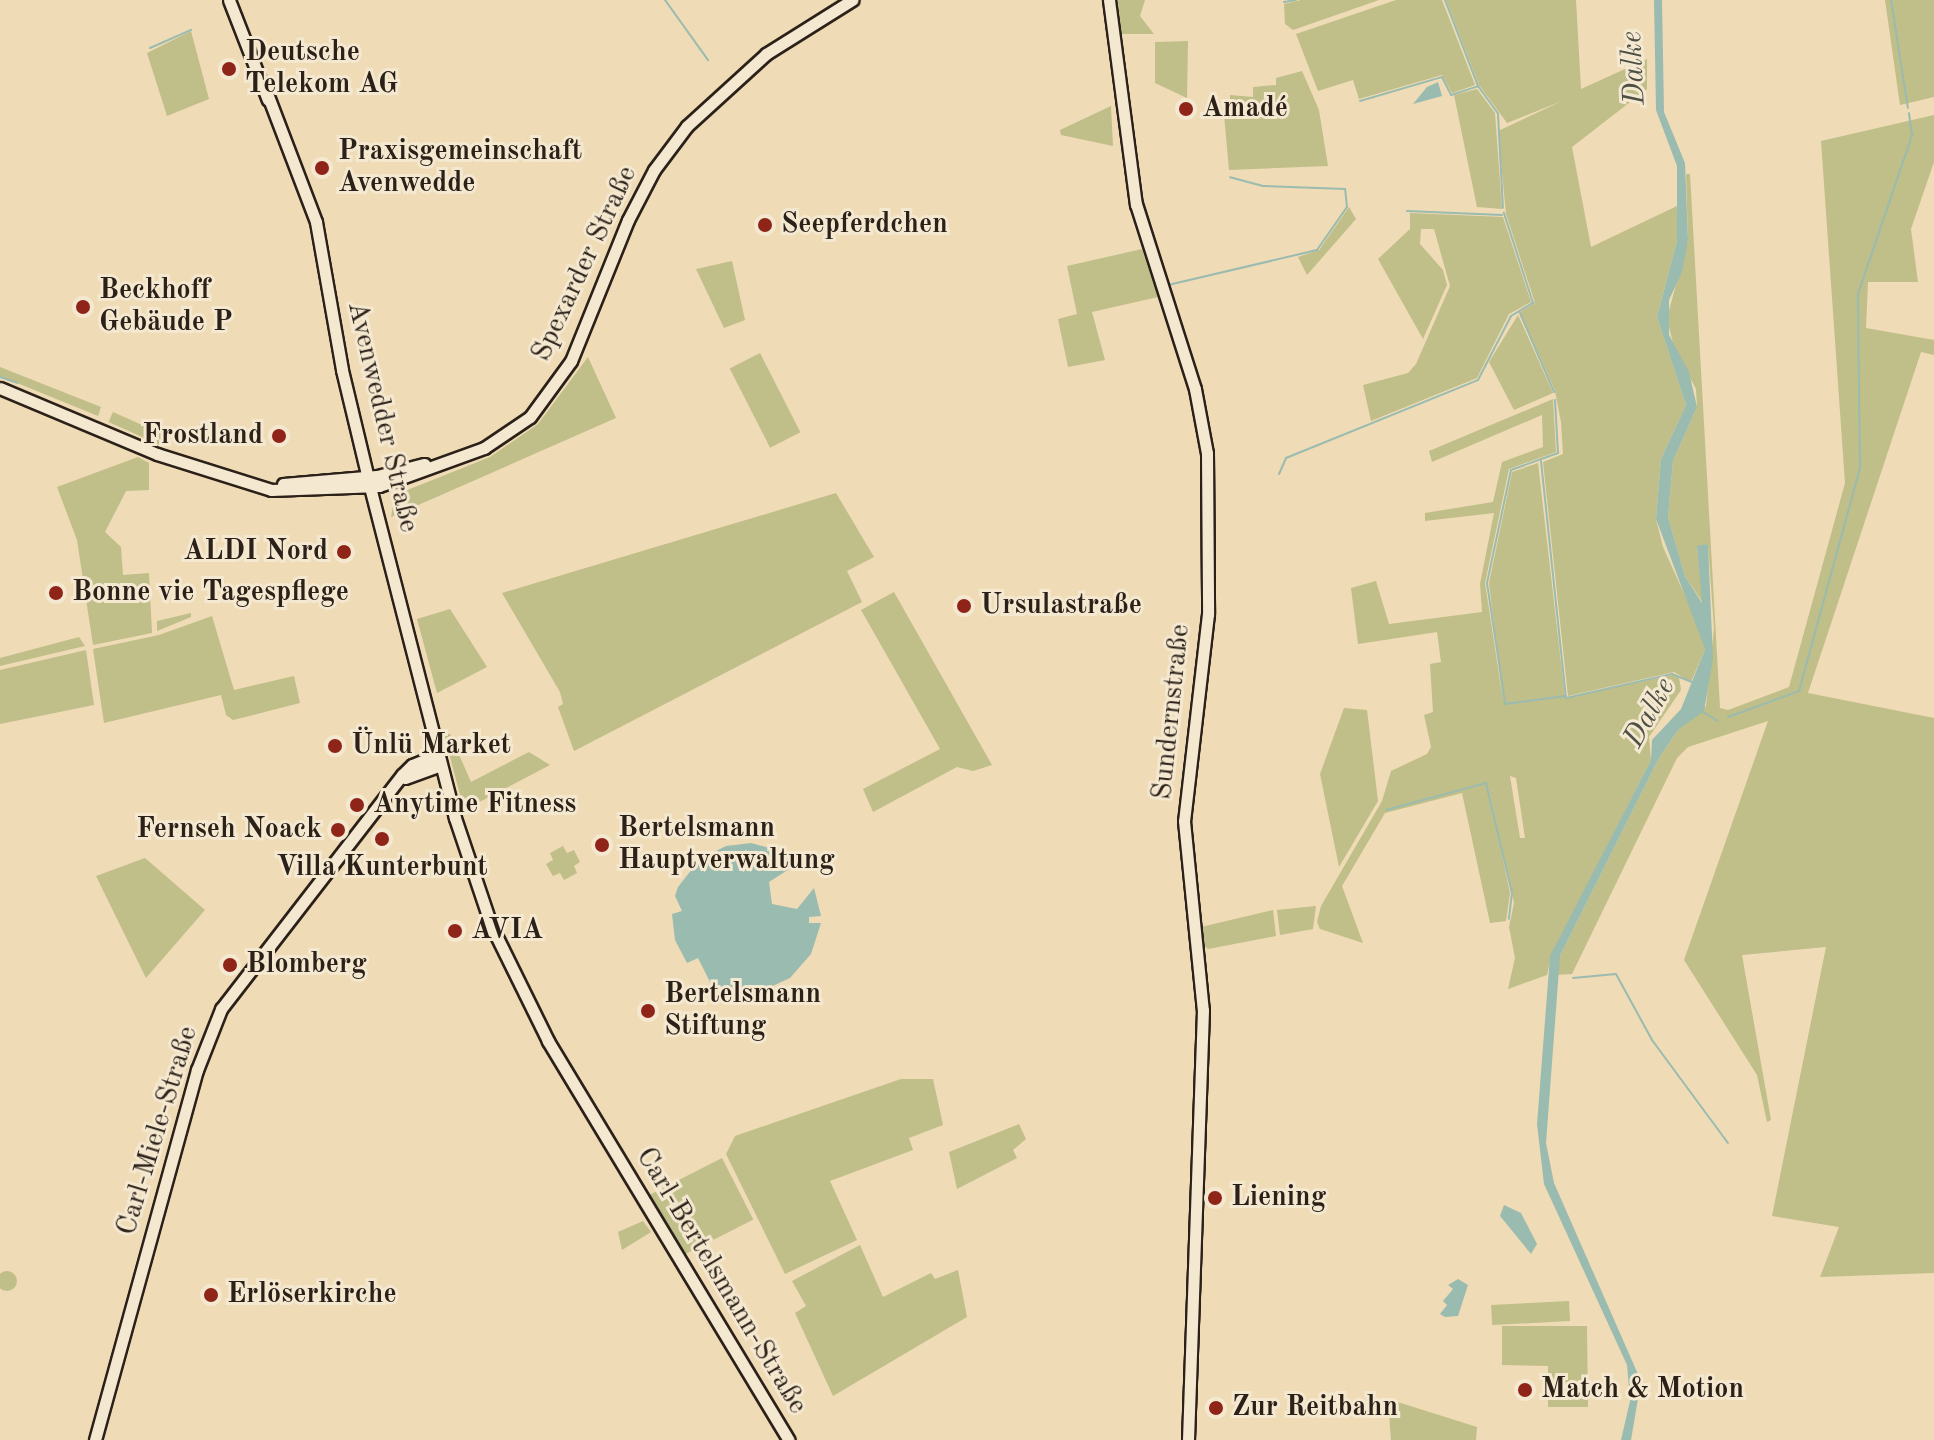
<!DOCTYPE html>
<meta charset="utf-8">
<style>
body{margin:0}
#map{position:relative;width:1934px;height:1440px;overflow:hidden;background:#efdbb6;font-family:"Old Standard TT",serif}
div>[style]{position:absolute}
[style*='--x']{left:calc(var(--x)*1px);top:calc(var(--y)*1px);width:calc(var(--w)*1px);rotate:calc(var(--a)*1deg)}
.green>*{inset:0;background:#c0be89;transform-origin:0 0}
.round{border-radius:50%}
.water>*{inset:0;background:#9abbaf}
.stream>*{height:2px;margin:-1px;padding:0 1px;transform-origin:1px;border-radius:1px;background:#9abbaf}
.roads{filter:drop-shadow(2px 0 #2b2119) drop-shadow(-2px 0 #2b2119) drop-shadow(0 2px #2b2119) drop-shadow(0 -2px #2b2119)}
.secondary>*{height:11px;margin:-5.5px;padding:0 5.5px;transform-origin:5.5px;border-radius:5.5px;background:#f5e8d0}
.dots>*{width:22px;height:22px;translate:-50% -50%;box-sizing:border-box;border:4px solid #f5e8d0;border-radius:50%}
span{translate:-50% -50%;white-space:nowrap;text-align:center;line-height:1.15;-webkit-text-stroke:6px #f5e8d0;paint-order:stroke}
.poi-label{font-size:28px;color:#2b2119;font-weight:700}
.left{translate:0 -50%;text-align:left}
.right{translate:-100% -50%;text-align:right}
.street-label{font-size:28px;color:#2b2119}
.water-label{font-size:30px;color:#4c4f46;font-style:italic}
</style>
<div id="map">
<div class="green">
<div style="clip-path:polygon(1116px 0,1145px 0,1140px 16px,1154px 34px,1120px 34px)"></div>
<div style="clip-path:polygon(1301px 0,1379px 0,1293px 30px,1285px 24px,1284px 4px)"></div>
<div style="clip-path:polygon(1396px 0,1442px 0,1475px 85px,1452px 93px,1442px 75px,1359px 99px,1353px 80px,1318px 91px,1296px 34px)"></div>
<div style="clip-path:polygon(1446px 0,1576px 0,1581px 89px,1647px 59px,1647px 89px,1572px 147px,1591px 247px,1677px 206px,1677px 241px,1657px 317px,1686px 405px,1661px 459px,1656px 519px,1663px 547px,1702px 633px,1705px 649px,1691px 682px,1674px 672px,1568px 696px,1543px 462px,1563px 454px,1561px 422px,1555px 391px,1520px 312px,1535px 303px,1506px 214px,1498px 131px,1562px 101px,1507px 123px,1479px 85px)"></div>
<div style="clip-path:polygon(1885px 0,1934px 0,1934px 97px,1900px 105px)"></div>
<div style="clip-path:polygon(191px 31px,209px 99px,167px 116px,147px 53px)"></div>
<div style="clip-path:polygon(1188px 41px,1187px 98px,1155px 83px,1155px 42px)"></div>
<div style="clip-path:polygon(1302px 71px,1319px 110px,1328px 166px,1229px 170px,1224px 115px,1230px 114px,1230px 95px,1253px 97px,1253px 87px,1276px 85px,1276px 78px)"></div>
<div style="clip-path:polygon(1477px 89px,1495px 113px,1502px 209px,1477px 207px,1454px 95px)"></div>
<div style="clip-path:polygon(1111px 106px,1113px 146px,1061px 135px,1060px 130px)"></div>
<div style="clip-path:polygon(1934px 115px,1934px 162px,1911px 229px,1918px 282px,1868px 282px,1866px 328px,1934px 340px,1934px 355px,1921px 352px,1808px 693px,1934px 718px,1934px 1273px,1820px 1277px,1839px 1227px,1772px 1216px,1826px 947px,1742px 955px,1771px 1120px,1767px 1122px,1757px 1075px,1684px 960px,1768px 721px,1688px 747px,1677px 758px,1572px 974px,1556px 975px,1560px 956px,1659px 758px,1678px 730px,1706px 706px,1714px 628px,1708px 544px,1697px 547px,1703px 603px,1685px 576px,1668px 517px,1673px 461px,1697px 407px,1696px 389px,1674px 348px,1667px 318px,1688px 240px,1686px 174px,1690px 174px,1720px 708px,1728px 710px,1789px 687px,1845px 483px,1821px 141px)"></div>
<div style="clip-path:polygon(1349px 207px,1356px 219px,1307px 275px,1298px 257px,1319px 250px)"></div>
<div style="clip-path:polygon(1410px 213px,1503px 217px,1531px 302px,1509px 314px,1477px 378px,1371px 421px,1363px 385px,1408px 373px,1416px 364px,1450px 286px,1434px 229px,1421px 229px,1420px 244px,1443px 270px,1447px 285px,1423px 339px,1378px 259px,1410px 229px)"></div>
<div style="clip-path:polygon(1142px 249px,1158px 297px,1092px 312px,1105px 360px,1068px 367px,1058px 319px,1077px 314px,1067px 266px)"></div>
<div style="clip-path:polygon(732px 261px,745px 320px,724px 328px,696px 269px)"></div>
<div style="clip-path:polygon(1518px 315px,1553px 393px,1514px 410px,1489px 362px)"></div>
<div style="left:760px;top:353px;width:89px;height:34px;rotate:63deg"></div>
<div style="clip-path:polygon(588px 357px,616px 418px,391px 517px,395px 495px,490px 457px,538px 424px)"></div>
<div style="clip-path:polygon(0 367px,101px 407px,98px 416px,0 376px)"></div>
<div style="clip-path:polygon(evenodd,1553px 399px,1556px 452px,1509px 469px,1485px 583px,1503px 700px,1489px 583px,1512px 472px,1538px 463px,1565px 698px,1672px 675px,1679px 677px,1681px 690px,1649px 737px,1651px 760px,1551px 956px,1547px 975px,1508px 989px,1515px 958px,1509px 927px,1514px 903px,1487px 782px,1510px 893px,1506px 921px,1490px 923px,1462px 793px,1385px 813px,1342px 886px,1363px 943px,1320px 929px,1317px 922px,1321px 906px,1382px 801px,1391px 771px,1427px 754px,1431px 747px,1424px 715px,1433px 712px,1430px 664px,1441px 662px,1437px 632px,1358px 644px,1351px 588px,1376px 581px,1389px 624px,1482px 612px,1480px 584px,1494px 513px,1425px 521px,1425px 513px,1493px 502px,1502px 462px,1543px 447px,1542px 415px,1432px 462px,1429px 451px,1553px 399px,1510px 776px,1516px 778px,1525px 838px,1520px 838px,1510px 776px)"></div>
<div style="left:113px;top:412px;width:59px;height:11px;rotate:24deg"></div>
<div style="clip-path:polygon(138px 457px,149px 463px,149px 490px,126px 491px,105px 532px,121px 547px,123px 575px,149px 573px,152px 633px,93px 645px,77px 540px,57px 487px)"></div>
<div style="clip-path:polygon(836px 493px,874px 557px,847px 571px,862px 602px,574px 751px,558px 707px,563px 704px,560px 692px,502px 593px)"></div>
<div style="clip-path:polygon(894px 592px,992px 765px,973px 771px,957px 767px,873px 812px,863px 789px,940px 749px,861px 610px)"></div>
<div style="clip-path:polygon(450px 609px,487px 667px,437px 693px,417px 619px)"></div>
<div style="clip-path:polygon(191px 613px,191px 617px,157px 631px,157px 621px)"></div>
<div style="clip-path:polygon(212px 616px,234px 690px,294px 676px,300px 703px,233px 720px,226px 715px,221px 695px,104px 723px,93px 649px,159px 635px)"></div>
<div style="clip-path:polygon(79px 637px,85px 646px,0 666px,0 658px)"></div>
<div style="clip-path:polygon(86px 650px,94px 705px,0 724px,0 670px)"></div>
<div style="clip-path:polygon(1344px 708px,1367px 710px,1378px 801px,1339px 867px,1320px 774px)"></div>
<div style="clip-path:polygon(444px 734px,450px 734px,471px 782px,529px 752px,550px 765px,464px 810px)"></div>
<div style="clip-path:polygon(563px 846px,567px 853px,574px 850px,580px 862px,574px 866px,577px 873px,564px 880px,560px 873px,553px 876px,546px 864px,553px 860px,550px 853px)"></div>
<div style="clip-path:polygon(145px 858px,205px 910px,146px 978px,96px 876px)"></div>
<div style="clip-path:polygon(1316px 906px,1313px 929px,1280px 935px,1277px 910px)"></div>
<div style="clip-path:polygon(1273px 910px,1276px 936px,1208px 949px,1202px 944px,1201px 927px)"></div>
<div style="clip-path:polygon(901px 1079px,933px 1079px,943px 1125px,909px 1138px,913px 1150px,830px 1181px,857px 1240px,785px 1274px,726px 1154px,735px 1136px)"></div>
<div style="clip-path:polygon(1019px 1124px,1026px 1139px,1013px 1150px,1017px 1158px,957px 1189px,949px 1152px)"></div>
<div style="left:722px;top:1158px;width:69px;height:81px;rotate:63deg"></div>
<div style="clip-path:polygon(643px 1221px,651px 1232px,622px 1250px,618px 1232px)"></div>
<div style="clip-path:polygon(860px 1245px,883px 1297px,931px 1273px,935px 1279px,958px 1270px,967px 1317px,833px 1396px,795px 1313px,806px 1306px,792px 1281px)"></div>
<div class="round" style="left:-3px;top:1271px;width:20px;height:20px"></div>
<div style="left:1569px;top:1301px;width:20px;height:78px;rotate:87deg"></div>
<div style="clip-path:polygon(1502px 1326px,1587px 1326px,1588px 1407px,1548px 1407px,1548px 1366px,1502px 1365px)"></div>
<div style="clip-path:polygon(1388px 1399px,1477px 1427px,1476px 1440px,1391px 1440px)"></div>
</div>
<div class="water">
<div style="clip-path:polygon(1654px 0,1662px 0,1664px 112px,1685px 163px,1688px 240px,1682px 272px,1669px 300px,1669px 335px,1689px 372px,1697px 407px,1673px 461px,1668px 517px,1685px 576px,1702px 603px,1697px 546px,1708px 544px,1713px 659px,1704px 711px,1678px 730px,1659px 758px,1560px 956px,1546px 1143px,1554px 1183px,1641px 1381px,1631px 1440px,1621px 1440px,1630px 1401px,1627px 1365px,1544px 1184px,1537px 1124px,1550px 956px,1651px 760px,1652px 740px,1681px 709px,1705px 649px,1656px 519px,1661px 459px,1686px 405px,1657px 317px,1677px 241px,1677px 166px,1656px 110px)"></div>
<div style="clip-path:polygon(1438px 82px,1442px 96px,1413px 104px,1427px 87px)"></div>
<div style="clip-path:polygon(751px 843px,777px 850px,797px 864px,769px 882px,772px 904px,797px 909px,814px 888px,821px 916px,809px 917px,809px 923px,821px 923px,811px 954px,790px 978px,764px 990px,734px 991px,711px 984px,698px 958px,687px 963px,675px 940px,672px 914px,682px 911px,675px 896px,678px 887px,700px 859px,726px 846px)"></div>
<div style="clip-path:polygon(1504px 1205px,1521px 1213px,1537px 1244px,1531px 1254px,1500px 1216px)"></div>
<div style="clip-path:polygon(1458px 1279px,1468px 1285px,1458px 1316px,1445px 1317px,1440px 1314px,1447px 1305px,1443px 1301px,1453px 1289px,1448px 1285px)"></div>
</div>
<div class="stream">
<div style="--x:665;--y:0;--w:74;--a:54.4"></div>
<div style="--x:1115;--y:0;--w:34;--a:83"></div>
<div style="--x:1445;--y:0;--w:92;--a:69"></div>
<div style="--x:1478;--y:86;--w:34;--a:54"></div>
<div style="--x:1498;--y:114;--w:94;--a:87"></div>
<div style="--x:1891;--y:0;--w:109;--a:81.1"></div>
<div style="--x:1284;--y:2;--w:12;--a:-9"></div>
<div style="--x:150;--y:48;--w:45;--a:-23.7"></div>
<div style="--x:1360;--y:101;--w:85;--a:-16.3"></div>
<div style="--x:1442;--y:77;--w:20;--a:63"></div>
<div style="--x:1451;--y:95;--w:28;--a:-18"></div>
<div style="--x:1140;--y:191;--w:98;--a:73.4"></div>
<div style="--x:1168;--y:285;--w:153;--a:-13.2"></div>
<div style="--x:1317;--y:250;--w:52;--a:-55.1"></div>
<div style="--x:1347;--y:207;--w:18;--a:-96"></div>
<div style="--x:1345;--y:189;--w:82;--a:-177.9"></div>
<div style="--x:1263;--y:186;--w:34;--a:-165"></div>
<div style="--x:1407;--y:211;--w:95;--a:2.4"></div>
<div style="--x:1520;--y:313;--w:86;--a:66.7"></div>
<div style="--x:0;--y:377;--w:18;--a:19"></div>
<div style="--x:1555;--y:400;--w:53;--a:86.8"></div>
<div style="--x:1558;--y:453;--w:50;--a:160.1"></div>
<div style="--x:1511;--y:470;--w:116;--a:102"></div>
<div style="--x:1487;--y:583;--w:122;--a:81.5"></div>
<div style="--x:1505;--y:704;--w:61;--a:-7.6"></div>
<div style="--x:1541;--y:461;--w:238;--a:84"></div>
<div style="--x:1566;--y:698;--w:109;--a:-12.8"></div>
<div style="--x:1672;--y:674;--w:22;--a:22"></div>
<div style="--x:1279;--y:474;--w:17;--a:-66"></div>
<div style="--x:1286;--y:458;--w:207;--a:-22.1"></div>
<div style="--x:1478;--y:380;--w:72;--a:-62.7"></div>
<div style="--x:1511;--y:316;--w:26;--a:-31"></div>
<div style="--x:1533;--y:303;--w:95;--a:-107.9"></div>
<div style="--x:1703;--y:712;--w:17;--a:31"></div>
<div style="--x:1728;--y:717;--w:76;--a:-20.1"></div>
<div style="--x:1799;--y:691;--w:231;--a:-74.7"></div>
<div style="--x:1860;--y:468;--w:174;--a:-90.7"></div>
<div style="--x:1858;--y:294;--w:168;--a:-71.2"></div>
<div style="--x:1912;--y:135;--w:22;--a:-98"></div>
<div style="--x:1386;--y:810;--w:104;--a:-15.1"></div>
<div style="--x:1486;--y:783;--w:113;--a:76.7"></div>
<div style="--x:1512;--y:893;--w:26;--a:97"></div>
<div style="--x:1573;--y:978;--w:43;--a:-5.3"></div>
<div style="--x:1616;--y:974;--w:75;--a:61.4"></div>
<div style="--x:1652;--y:1040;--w:128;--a:53.6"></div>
</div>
<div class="roads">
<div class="secondary">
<div style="--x:229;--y:0;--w:107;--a:68.7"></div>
<div style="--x:1109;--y:0;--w:206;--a:82.5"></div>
<div style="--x:1136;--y:204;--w:194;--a:72.3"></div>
<div style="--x:1195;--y:389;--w:65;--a:79.4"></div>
<div style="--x:1207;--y:453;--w:161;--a:89.6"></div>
<div style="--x:1208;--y:614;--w:208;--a:96.6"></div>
<div style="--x:1184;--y:821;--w:190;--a:84.3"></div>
<div style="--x:1203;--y:1010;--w:430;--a:92"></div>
<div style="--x:268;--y:96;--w:135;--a:69.1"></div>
<div style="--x:316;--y:222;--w:150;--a:80"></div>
<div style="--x:342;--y:370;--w:120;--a:76.5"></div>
<div style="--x:370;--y:487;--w:342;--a:75.6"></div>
<div style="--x:455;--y:818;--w:113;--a:71.4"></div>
<div style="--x:491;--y:925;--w:129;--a:63.8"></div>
<div style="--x:548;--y:1041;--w:466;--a:58.9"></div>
<div style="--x:0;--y:388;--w:170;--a:22.8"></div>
<div style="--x:157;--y:454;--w:120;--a:17.5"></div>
<div style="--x:271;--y:490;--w:108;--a:-2.1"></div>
<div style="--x:379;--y:486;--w:112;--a:-19.9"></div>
<div style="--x:484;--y:448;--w:55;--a:-34"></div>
<div style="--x:530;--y:417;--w:69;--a:-53.8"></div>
<div style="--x:571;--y:361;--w:152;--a:-68"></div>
<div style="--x:628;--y:220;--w:56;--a:-62.5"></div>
<div style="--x:654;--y:170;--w:55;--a:-53.1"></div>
<div style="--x:687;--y:126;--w:107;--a:-42.3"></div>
<div style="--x:766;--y:54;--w:102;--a:-32.1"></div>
<div style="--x:283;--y:484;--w:94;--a:-4.9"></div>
<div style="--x:377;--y:476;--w:49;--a:-14.3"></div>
<div style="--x:405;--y:778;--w:38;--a:-20"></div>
<div style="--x:95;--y:1440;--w:384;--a:-74.6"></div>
<div style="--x:197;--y:1070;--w:66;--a:-68.5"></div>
<div style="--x:221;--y:1009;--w:296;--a:-52.3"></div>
<div style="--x:402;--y:775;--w:14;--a:-45"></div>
<div style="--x:412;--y:765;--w:29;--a:-22"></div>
</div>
</div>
<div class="dots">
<div style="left:229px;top:69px;background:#8f2418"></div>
<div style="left:1186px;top:109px;background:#8f2418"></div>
<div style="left:322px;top:168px;background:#8f2418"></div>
<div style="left:765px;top:225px;background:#8f2418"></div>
<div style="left:83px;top:307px;background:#8f2418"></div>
<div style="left:279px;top:436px;background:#8f2418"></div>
<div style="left:344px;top:552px;background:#8f2418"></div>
<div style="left:56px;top:593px;background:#8f2418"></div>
<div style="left:964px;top:606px;background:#8f2418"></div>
<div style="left:335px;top:746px;background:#8f2418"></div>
<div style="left:357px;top:805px;background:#8f2418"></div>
<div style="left:338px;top:830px;background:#8f2418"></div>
<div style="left:382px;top:839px;background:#8f2418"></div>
<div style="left:602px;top:845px;background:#8f2418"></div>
<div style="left:455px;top:931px;background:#8f2418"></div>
<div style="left:230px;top:965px;background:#8f2418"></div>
<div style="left:648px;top:1011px;background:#8f2418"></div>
<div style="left:1215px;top:1198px;background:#8f2418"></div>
<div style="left:211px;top:1295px;background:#8f2418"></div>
<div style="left:1525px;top:1390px;background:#8f2418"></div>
<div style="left:1216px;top:1408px;background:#8f2418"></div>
</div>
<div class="poi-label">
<span class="left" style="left:245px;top:69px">Deutsche<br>Telekom AG</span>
<span class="left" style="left:1202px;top:109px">Amadé</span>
<span class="left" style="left:338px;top:168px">Praxisgemeinschaft<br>Avenwedde</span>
<span class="left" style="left:781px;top:225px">Seepferdchen</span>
<span class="left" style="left:99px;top:307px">Beckhoff<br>Gebäude P</span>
<span class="right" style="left:263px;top:436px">Frostland</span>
<span class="right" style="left:328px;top:552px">ALDI Nord</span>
<span class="left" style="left:72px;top:593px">Bonne vie Tagespflege</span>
<span class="left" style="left:980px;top:606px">Ursulastraße</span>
<span class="left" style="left:351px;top:746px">Ünlü Market</span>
<span class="left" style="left:373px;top:805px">Anytime Fitness</span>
<span class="left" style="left:618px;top:845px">Bertelsmann<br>Hauptverwaltung</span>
<span class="right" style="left:322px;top:830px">Fernseh Noack</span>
<span style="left:382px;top:868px">Villa Kunterbunt</span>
<span class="left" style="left:471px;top:931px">AVIA</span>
<span class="left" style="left:246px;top:965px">Blomberg</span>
<span class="left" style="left:664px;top:1011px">Bertelsmann<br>Stiftung</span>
<span class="left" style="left:1231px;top:1198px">Liening</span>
<span class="left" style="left:227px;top:1295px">Erlöserkirche</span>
<span class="left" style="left:1541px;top:1390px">Match &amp; Motion</span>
<span class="left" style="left:1232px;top:1408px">Zur Reitbahn</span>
</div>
<div class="street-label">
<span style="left:585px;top:264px;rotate:-65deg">Spexarder Straße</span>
<span style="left:382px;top:417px;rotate:77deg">Avenwedder Straße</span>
<span style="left:1172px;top:712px;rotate:-84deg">Sundernstraße</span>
<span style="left:158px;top:1131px;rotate:-73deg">Carl-Miele-Straße</span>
<span style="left:721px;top:1281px;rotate:59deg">Carl-Bertelsmann-Straße</span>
</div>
<div class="water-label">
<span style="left:1634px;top:68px;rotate:-93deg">Dalke</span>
<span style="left:1650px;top:713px;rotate:-61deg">Dalke</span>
</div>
</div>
